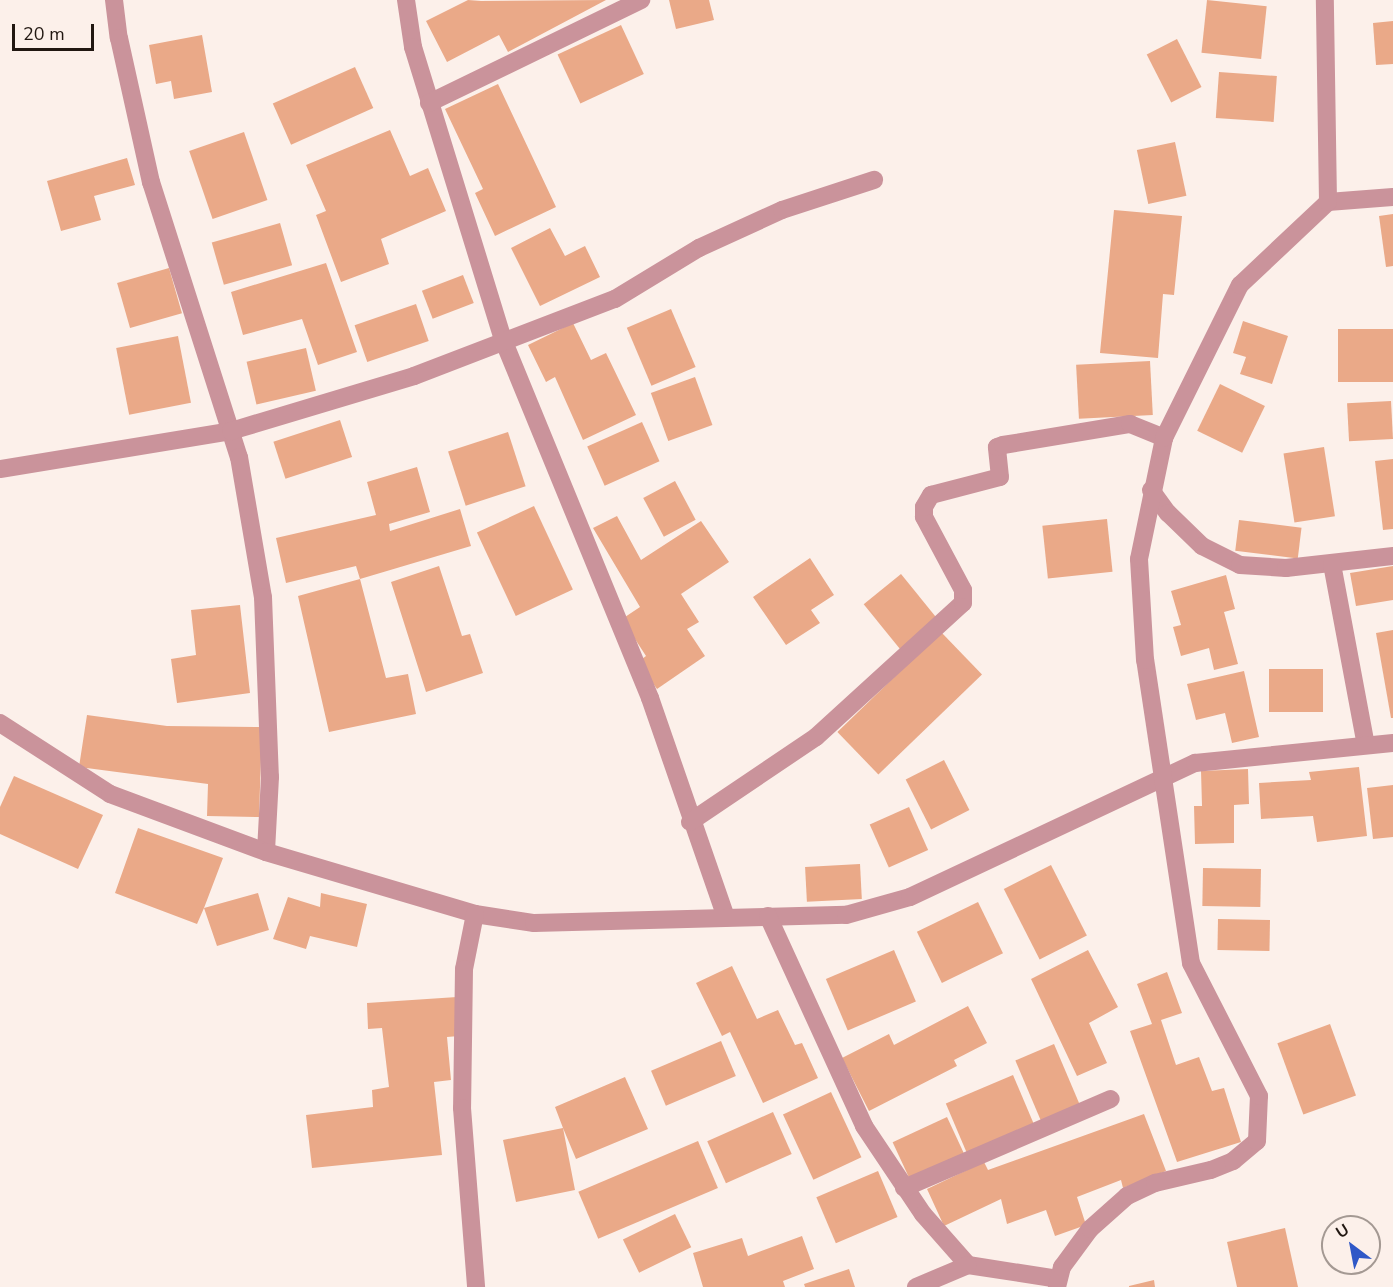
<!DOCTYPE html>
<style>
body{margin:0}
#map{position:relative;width:1393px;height:1287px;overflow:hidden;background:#fcf0ea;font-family:"Nunito Sans",sans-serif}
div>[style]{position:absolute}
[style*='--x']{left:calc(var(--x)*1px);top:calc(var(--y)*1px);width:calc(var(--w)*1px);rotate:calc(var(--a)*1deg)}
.building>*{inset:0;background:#eaa988;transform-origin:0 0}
.minor>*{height:18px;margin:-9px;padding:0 9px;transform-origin:9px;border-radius:9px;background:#ca939b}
span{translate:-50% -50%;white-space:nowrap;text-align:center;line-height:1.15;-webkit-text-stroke:4.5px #fcf0ea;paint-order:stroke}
.north{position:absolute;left:1321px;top:1215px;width:60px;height:60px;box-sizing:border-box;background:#fcf0ea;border:2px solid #a49993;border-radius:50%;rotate:328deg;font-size:16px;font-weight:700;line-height:24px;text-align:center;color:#211711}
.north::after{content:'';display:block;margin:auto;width:21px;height:27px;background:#2f58c7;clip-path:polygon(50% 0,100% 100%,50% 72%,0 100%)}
.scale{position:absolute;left:12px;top:24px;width:82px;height:27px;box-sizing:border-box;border:3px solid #211711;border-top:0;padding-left:8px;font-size:18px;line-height:21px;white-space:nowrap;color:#211711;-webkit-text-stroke:4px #fcf0ea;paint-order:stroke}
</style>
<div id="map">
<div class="building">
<div style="clip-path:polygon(468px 0,481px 1px,606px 0,508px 52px,499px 35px,447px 62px,426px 21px)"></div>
<div style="clip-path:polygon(669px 0,709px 0,714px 20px,676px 29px)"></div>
<div style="left:1207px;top:0;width:60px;height:53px;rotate:6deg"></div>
<div style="clip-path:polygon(1393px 21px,1393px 64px,1376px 65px,1373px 23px)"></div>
<div style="left:621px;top:25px;width:54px;height:70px;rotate:65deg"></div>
<div style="clip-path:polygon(202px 35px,212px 92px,174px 99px,171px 81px,156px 84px,149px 45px)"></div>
<div style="left:1177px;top:39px;width:54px;height:34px;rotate:63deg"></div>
<div style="left:355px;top:67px;width:45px;height:90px;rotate:66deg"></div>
<div style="left:1219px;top:72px;width:58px;height:46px;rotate:4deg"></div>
<div style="clip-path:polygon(498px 84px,556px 207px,495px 236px,475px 193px,483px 189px,445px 109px)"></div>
<div style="clip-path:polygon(390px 130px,410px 176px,428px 168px,446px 211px,381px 239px,389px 264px,341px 282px,316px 215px,326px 211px,306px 165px)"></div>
<div style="left:244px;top:132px;width:72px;height:58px;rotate:71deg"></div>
<div style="left:1175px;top:142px;width:55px;height:39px;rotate:78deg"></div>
<div style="clip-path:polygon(127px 158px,135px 185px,94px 196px,101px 220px,61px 231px,47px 181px)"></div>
<div style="clip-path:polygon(1114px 210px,1182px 216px,1174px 295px,1163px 294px,1158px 358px,1100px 353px)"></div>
<div style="clip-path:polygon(1393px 214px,1393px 266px,1386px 267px,1379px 216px)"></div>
<div style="left:280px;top:223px;width:44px;height:71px;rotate:74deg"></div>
<div style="clip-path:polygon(550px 228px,565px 256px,585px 246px,600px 277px,540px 306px,511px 248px)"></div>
<div style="clip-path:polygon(326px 263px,357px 352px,318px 365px,302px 319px,243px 335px,231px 292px)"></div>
<div style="left:169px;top:268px;width:47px;height:54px;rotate:74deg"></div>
<div style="left:463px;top:275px;width:30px;height:44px;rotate:69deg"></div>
<div style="left:416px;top:304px;width:39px;height:65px;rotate:71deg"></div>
<div style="left:671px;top:309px;width:63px;height:48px;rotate:67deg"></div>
<div style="clip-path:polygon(1243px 321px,1288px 336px,1272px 384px,1240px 374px,1246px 357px,1233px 353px)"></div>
<div style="clip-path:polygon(573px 323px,591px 360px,606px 353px,636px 415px,583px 440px,555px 377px,546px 382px,528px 345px)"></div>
<div style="left:1393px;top:329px;width:53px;height:55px;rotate:90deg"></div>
<div style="left:178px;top:336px;width:68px;height:63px;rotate:79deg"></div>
<div style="left:306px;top:348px;width:44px;height:61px;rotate:77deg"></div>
<div style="left:1150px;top:361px;width:54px;height:74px;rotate:87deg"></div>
<div style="left:695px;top:377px;width:51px;height:47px;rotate:70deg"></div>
<div style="left:1220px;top:384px;width:50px;height:52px;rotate:26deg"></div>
<div style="left:1391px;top:401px;width:38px;height:44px;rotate:87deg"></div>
<div style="left:340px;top:420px;width:39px;height:70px;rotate:72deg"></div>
<div style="left:642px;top:422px;width:43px;height:60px;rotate:66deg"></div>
<div style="left:508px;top:432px;width:57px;height:63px;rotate:72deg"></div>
<div style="left:1324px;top:447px;width:70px;height:41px;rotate:81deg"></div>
<div style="clip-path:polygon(1393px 459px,1393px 529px,1383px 530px,1375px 461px)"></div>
<div style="clip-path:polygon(417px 467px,430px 512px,389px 524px,390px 531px,460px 509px,471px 546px,360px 579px,356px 566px,286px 583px,276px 538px,376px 515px,367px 482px)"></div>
<div style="left:675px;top:481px;width:44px;height:36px;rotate:62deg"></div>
<div style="left:534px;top:506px;width:92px;height:63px;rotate:65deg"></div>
<div style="clip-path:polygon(617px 516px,641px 560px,701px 521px,729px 562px,681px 594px,699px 622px,687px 629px,705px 656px,657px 689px,638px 662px,646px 656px,622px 619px,640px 607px,593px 528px)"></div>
<div style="left:1107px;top:519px;width:53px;height:65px;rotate:84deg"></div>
<div style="left:1239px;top:520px;width:63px;height:31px;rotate:7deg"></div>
<div style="clip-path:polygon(810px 558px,834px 595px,811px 610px,820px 623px,786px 645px,753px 597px)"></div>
<div style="clip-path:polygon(439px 566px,462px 636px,470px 634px,483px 673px,426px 692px,391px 582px)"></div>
<div style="clip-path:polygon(1393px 566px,1393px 600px,1356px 606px,1350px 573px)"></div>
<div style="left:901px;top:574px;width:58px;height:48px;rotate:51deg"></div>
<div style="clip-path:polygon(1226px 575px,1235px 609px,1224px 612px,1238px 664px,1214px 670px,1209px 648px,1181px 656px,1173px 627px,1181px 625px,1171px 591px)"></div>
<div style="clip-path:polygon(360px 579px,386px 678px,408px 674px,416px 714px,329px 732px,298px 596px)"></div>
<div style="clip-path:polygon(240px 605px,250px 693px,177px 703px,171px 659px,196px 655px,191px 610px)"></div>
<div style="clip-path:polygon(1393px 630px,1393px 718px,1391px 718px,1376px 633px)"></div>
<div style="left:941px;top:632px;width:59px;height:144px;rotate:46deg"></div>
<div style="left:1323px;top:669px;width:43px;height:54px;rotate:90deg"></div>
<div style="clip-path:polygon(1244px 671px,1259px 737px,1232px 743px,1225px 713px,1196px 720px,1187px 684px)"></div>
<div style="clip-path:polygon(87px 715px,167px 726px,262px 727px,259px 817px,207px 816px,208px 784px,79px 767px)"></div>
<div style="left:944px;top:760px;width:56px;height:43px;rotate:63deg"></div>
<div style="clip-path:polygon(1359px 767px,1367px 836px,1317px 842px,1313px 816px,1261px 819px,1259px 783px,1311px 780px,1309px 772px)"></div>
<div style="clip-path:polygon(1248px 769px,1249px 804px,1234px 805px,1234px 843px,1195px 844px,1194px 806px,1202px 806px,1201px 771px)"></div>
<div style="clip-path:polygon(14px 776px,103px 815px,78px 869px,0 834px,0 807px)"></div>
<div style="clip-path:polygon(1393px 785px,1393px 837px,1373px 839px,1367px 788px)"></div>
<div style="left:909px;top:807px;width:47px;height:43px;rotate:66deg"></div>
<div style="clip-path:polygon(138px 828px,223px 858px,204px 908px,258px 893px,269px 930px,217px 946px,204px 908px,197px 924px,115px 893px)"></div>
<div style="left:860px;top:864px;width:35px;height:55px;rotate:87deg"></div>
<div style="left:1051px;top:865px;width:79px;height:53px;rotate:63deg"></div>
<div style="left:1203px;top:868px;width:58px;height:38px;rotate:1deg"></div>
<div style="clip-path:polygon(321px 893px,367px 904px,357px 947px,310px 936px,306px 949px,273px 939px,288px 897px,320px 907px)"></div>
<div style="left:978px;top:902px;width:57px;height:68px;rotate:64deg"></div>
<div style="left:1218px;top:919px;width:52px;height:31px;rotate:1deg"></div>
<div style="left:894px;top:950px;width:56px;height:74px;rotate:67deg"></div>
<div style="clip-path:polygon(1088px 950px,1118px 1007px,1089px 1023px,1107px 1063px,1077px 1076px,1031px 979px)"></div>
<div style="clip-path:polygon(732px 966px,757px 1019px,778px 1010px,795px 1045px,802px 1043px,818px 1078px,763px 1103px,730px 1032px,722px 1036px,696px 983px)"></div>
<div style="clip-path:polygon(1167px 972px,1182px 1013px,1161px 1020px,1176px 1065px,1199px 1057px,1212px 1091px,1224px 1088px,1241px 1142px,1177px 1162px,1130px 1031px,1152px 1024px,1137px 984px)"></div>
<div style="clip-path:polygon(457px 997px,459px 1036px,447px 1037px,451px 1080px,434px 1082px,442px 1155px,312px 1168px,306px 1115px,373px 1107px,372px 1090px,389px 1087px,382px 1028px,368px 1029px,367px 1003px)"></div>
<div style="clip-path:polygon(968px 1006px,987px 1043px,954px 1060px,957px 1066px,869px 1111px,842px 1058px,889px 1034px,894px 1045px)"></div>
<div style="left:1330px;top:1024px;width:76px;height:56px;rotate:70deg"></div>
<div style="left:721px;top:1041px;width:38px;height:76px;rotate:67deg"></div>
<div style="left:1054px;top:1044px;width:66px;height:42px;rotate:67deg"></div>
<div style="left:1013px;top:1075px;width:53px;height:73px;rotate:67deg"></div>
<div style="clip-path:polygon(625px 1077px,648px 1129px,576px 1159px,563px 1128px,575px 1190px,516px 1202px,503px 1140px,563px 1128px,555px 1107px)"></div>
<div style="left:831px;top:1092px;width:72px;height:53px;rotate:65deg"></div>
<div style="left:773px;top:1112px;width:46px;height:72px;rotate:66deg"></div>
<div style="clip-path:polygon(1144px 1114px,1166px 1171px,1123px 1188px,1121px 1180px,1077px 1197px,1086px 1225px,1055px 1236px,1046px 1210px,1007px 1224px,1001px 1199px,944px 1226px,927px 1189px,984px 1162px,988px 1170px)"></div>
<div style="left:947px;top:1117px;width:41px;height:60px;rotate:65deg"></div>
<div style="left:698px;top:1141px;width:51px;height:130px;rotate:67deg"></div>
<div style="left:878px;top:1171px;width:50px;height:67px;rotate:67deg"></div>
<div style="left:675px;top:1214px;width:37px;height:58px;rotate:64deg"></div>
<div style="clip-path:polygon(1285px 1228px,1298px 1287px,1237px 1287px,1227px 1242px)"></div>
<div style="clip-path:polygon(802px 1236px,814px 1269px,783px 1281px,785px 1287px,703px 1287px,693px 1253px,742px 1238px,748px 1256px)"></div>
<div style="clip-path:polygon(849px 1269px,855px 1287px,805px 1287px,804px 1284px)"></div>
<div style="clip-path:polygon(1154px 1280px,1155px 1287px,1129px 1287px,1129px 1286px)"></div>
</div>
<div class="minor">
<div style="--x:114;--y:0;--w:38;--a:83"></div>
<div style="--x:119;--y:38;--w:148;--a:77.5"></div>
<div style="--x:151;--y:182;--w:289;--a:72.3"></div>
<div style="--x:239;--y:457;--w:142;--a:80.3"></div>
<div style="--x:263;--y:597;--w:180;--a:87.8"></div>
<div style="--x:270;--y:777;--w:75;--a:93.1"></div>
<div style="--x:406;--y:0;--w:48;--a:81.5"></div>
<div style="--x:413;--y:47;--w:309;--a:72.9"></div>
<div style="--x:504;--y:342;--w:385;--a:67.7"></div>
<div style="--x:650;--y:698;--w:232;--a:70.9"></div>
<div style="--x:429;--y:103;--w:236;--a:-25.9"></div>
<div style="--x:1328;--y:202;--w:65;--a:-4.4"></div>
<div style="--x:0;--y:469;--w:234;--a:-9.3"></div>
<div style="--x:231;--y:431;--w:191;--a:-16.7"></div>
<div style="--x:414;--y:376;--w:215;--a:-21"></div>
<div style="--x:615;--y:299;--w:98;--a:-31.3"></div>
<div style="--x:699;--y:248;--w:91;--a:-24.6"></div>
<div style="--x:782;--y:210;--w:97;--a:-18.1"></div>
<div style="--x:1151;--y:490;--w:29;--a:54"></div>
<div style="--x:1168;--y:513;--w:47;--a:44.1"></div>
<div style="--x:1202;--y:546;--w:42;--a:26.6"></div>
<div style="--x:1240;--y:565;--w:46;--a:3.7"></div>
<div style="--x:1286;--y:568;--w:108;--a:-6.4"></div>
<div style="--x:1332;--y:564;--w:184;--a:79.4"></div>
<div style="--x:0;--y:723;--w:131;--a:32.8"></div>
<div style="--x:110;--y:794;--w:166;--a:20.4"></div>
<div style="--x:266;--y:852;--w:218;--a:16.5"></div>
<div style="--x:475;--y:914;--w:60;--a:8.7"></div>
<div style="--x:534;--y:923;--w:312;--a:-1.5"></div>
<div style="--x:846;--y:915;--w:66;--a:-15.7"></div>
<div style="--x:910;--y:897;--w:315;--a:-25.2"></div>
<div style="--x:1195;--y:763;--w:199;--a:-5.8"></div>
<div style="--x:690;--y:822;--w:152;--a:-34"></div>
<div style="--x:816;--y:737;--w:199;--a:-42.4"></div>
<div style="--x:963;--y:603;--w:13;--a:-90"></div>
<div style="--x:963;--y:590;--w:83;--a:-118.1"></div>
<div style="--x:924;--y:517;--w:10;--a:-90"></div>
<div style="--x:924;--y:507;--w:14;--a:-60"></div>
<div style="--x:931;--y:495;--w:71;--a:-14.6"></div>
<div style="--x:1000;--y:477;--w:30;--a:-96"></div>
<div style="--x:997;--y:447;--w:6;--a:-18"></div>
<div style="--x:1003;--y:445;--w:129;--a:-9.4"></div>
<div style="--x:1130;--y:424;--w:37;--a:22"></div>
<div style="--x:475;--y:914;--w:56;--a:101.3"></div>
<div style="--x:464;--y:969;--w:139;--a:90.8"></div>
<div style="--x:462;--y:1108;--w:180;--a:85.5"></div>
<div style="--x:768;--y:916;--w:231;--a:65.4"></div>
<div style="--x:864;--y:1126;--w:106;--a:56.2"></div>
<div style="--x:923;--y:1214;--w:68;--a:48.6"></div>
<div style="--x:968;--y:1265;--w:91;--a:8.8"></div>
<div style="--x:904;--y:1188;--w:225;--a:-23.3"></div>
<div style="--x:916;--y:1287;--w:56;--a:-22.9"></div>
<div style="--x:1057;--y:1287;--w:21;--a:-76"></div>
<div style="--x:1062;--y:1267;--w:47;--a:-53.6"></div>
<div style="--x:1090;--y:1229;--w:50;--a:-41.7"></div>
<div style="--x:1127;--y:1196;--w:31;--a:-25"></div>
<div style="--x:1155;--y:1183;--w:57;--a:-13.1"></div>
<div style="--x:1211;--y:1170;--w:24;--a:-22"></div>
<div style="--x:1233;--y:1161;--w:31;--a:-40"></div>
<div style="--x:1257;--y:1141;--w:45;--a:-87.5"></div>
<div style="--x:1259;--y:1096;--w:149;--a:-117.1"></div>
<div style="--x:1191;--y:963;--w:306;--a:-98.6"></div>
<div style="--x:1145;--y:660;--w:101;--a:-93.4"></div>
<div style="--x:1139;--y:559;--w:124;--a:-78.3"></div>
<div style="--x:1164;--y:438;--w:171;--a:-63.6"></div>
<div style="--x:1240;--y:285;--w:121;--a:-43.3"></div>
<div style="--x:1328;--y:202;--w:202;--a:-90.9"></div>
</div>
<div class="north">U</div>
<div class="scale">20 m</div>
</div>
